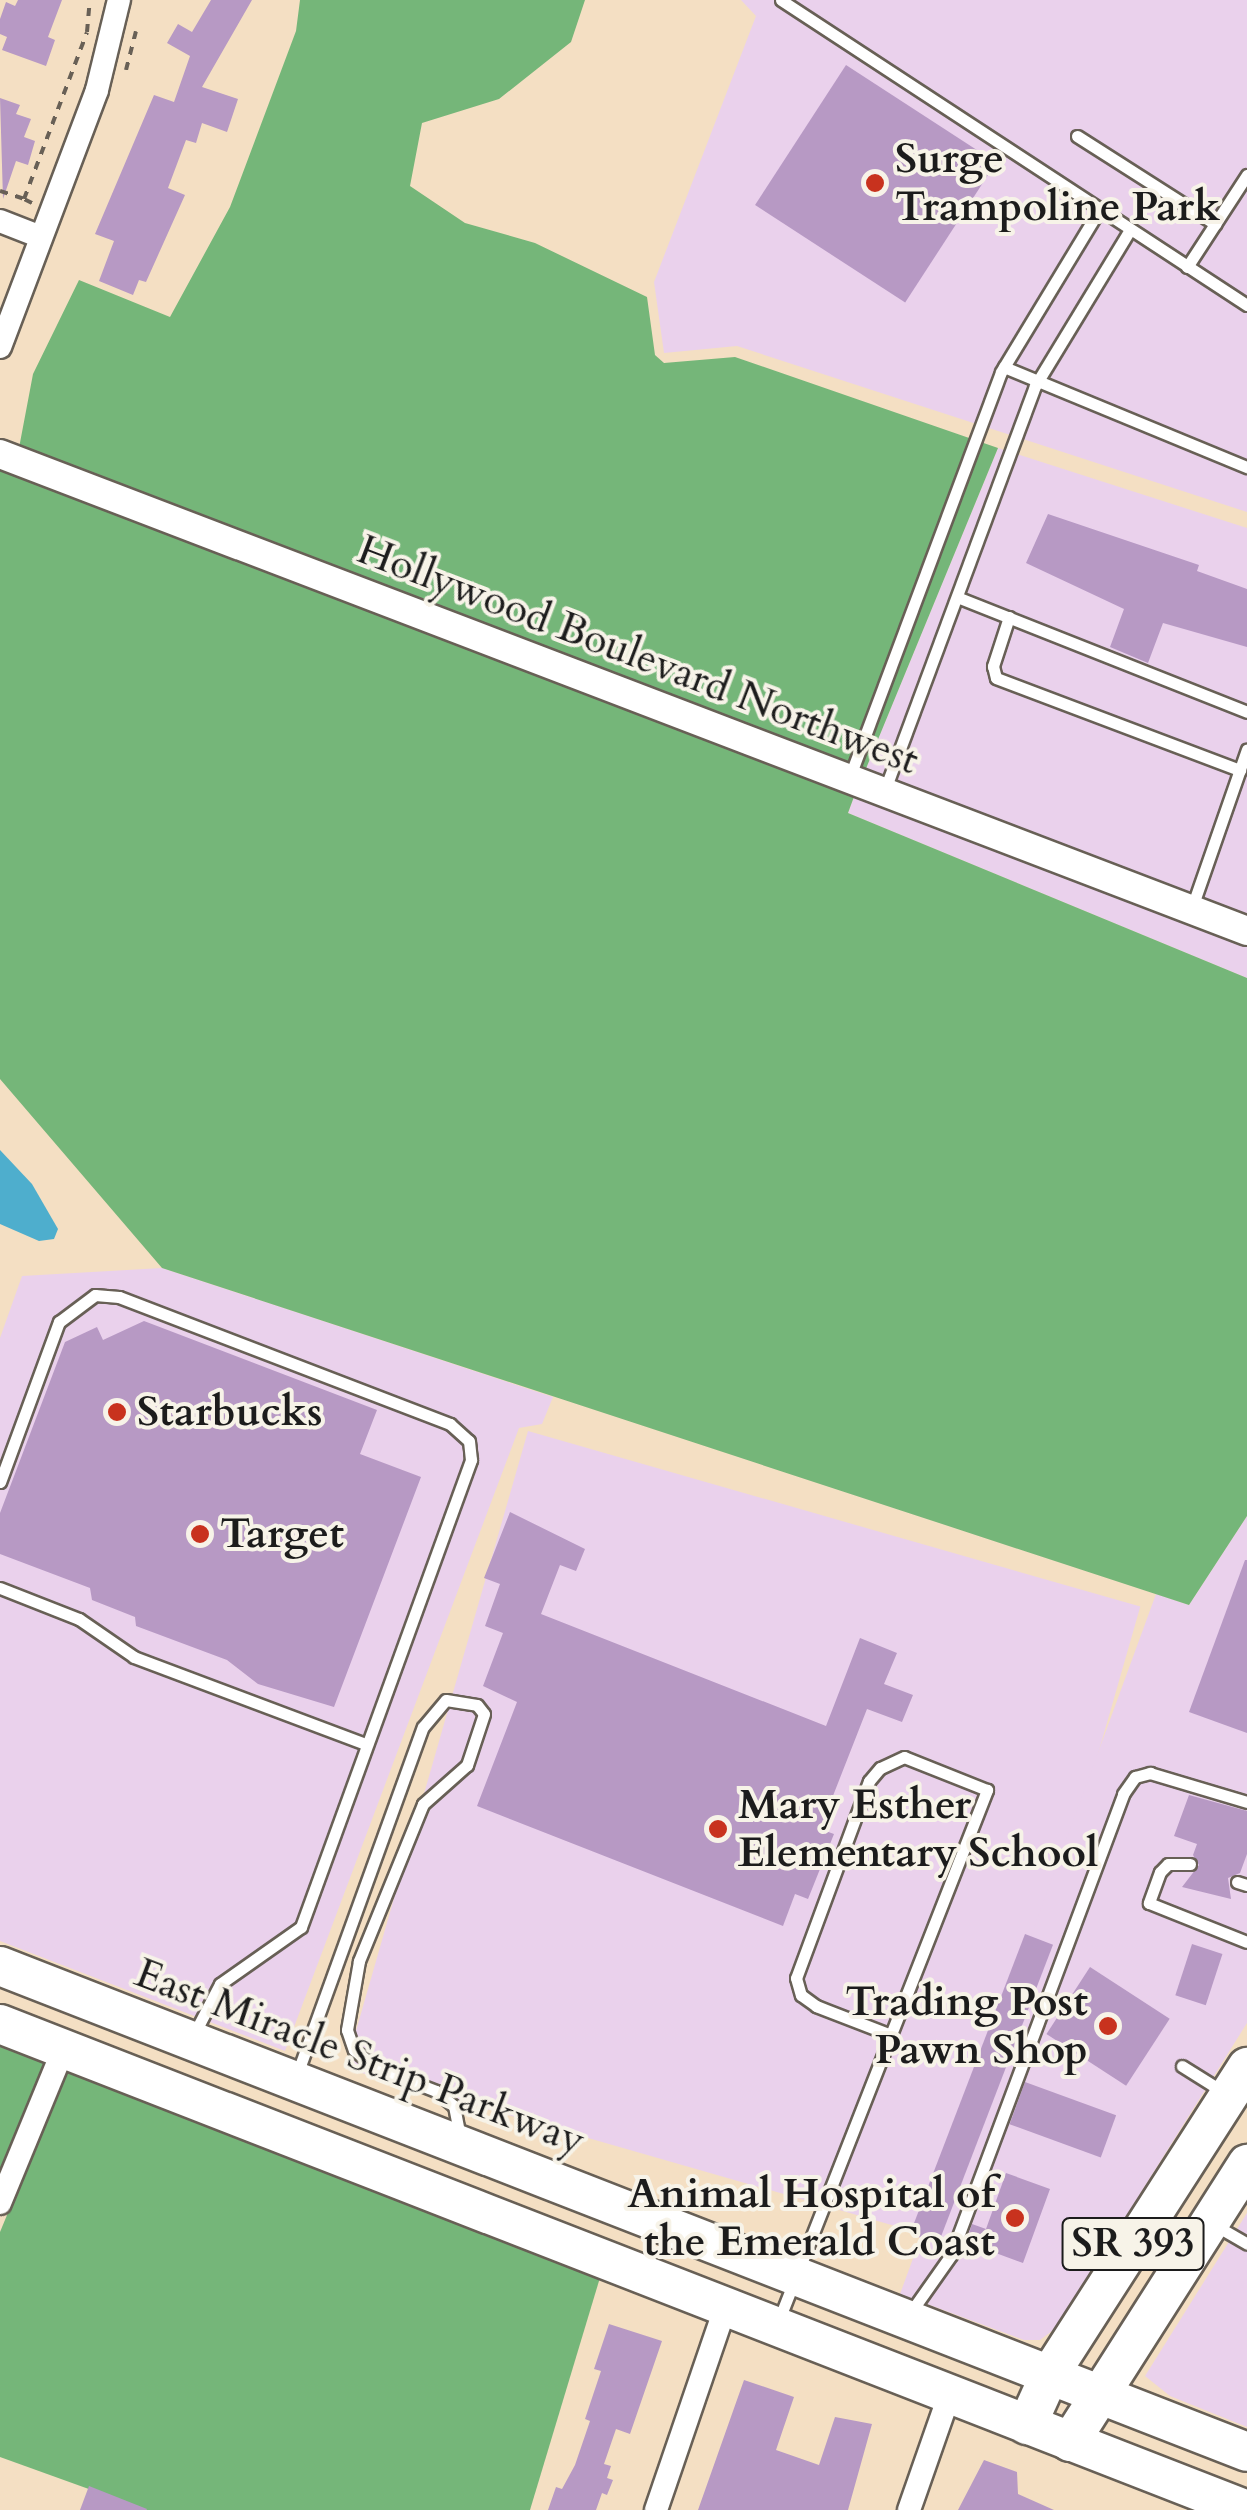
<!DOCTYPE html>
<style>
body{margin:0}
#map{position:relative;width:1247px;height:2510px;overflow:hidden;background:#f4dfc3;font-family:Cardo,serif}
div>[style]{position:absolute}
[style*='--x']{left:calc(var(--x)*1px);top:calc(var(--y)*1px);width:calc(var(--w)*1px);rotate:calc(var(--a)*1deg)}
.built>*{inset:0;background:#ead1ec;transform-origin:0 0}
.forest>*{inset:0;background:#75b679}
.water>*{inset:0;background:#4eaecd}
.building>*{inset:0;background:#b799c4;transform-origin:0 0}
.path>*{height:4px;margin-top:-2px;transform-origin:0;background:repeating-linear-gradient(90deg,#686056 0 8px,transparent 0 16px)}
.roads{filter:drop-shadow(2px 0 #686056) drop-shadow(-2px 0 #686056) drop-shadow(0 2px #686056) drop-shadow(0 -2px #686056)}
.service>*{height:11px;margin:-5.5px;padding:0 5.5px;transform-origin:5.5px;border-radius:5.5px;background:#fff}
.minor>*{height:22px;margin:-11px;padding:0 11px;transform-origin:11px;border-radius:11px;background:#fff}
.tertiary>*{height:28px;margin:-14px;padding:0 14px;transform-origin:14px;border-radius:14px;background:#fff}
.primary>*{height:38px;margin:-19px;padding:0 19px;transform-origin:19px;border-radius:19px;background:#fff}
.trunk>*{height:38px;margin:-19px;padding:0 19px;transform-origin:19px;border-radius:19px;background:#fff}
.dots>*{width:28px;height:28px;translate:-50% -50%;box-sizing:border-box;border:5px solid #f7f3e8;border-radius:50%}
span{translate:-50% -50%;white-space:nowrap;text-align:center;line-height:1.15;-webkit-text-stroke:8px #f7f3e8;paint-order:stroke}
.shield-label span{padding:2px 8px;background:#f7f3e8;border:2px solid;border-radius:8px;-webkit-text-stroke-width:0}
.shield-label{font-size:40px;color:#1c1c1c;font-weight:700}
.poi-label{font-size:42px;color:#1c1c1c;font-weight:700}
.left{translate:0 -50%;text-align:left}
.right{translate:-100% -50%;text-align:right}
.street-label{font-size:42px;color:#1c1c1c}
</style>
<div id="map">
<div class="built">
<div style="clip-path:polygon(741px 0,1247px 0,1247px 512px,737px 346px,664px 353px,654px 282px,756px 16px)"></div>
<div style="clip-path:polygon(998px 448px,1247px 528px,1247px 918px,865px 771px)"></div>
<div style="clip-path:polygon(855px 794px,1247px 944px,1247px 978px,848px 813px)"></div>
<div style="clip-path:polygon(162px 1268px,553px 1397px,542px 1424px,519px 1428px,285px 2051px,0 1941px,0 1338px,22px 1276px)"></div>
<div style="left:528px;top:1431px;width:637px;height:663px;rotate:16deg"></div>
<div style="clip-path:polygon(1247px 1516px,1247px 2023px,1056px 2328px,1040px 2340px,1024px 2340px,900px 2294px,1156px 1594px,1189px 1605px)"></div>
<div style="clip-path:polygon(1247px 2213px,1247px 2427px,1170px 2396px,1145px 2376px)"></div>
</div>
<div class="forest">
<div style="clip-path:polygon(300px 0,585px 0,571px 42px,499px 99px,422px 123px,410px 186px,465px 223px,535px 243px,647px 297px,655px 355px,664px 363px,735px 357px,998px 448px,865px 771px,19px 448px,33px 374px,79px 280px,170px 317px,230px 207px,296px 31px)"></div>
<div style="clip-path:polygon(0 468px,855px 794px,848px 813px,1247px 978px,1247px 1516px,1189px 1605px,162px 1268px,0 1079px)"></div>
<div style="clip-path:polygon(0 2043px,47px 2060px,0 2175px)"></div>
<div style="clip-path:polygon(68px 2068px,602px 2271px,530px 2510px,147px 2510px,0 2457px,0 2232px)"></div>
</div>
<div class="water">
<div style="clip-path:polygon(0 1150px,32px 1184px,58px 1229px,54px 1239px,39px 1241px,0 1224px)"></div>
</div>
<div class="building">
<div style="clip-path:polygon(18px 0,62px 0,48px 37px,55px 40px,46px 66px,2px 50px,7px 37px,0 34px,0 19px,6px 2px,15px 6px)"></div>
<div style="clip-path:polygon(211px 0,252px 0,202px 87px,238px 99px,227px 132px,202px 123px,196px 143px,186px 140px,168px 188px,185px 195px,146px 282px,139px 280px,133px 295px,99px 281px,114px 241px,95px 234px,154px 95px,174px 102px,190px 56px,167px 43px,178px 24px,192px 32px)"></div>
<div style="left:846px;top:65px;width:179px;height:167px;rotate:33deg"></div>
<div style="clip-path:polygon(0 98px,20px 105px,16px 114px,31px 119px,24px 137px,35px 141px,28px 165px,16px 161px,3px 199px)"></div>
<div style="clip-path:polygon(1048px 514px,1199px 565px,1197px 571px,1247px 589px,1247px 647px,1163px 623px,1148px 663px,1110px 647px,1124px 609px,1026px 563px)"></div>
<div style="clip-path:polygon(144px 1321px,377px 1410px,360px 1454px,421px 1477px,334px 1707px,258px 1684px,227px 1660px,136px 1626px,135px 1617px,92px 1600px,90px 1588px,0 1554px,0 1513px,65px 1342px,97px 1327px,103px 1340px)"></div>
<div style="clip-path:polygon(510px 1512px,585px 1549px,576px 1571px,560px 1565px,541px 1614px,826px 1726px,860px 1638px,897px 1653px,884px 1684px,913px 1695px,902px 1722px,867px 1709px,820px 1829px,834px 1834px,808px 1899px,795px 1894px,783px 1926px,477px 1806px,517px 1702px,483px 1686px,503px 1633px,485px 1626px,500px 1584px,484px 1578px)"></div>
<div style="clip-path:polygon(1245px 1560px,1247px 1560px,1247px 1733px,1189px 1712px)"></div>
<div style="clip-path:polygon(1189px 1795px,1247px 1811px,1247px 1854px,1240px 1873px,1228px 1878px,1231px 1899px,1182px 1887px,1199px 1865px,1193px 1855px,1197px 1844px,1174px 1836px)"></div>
<div style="left:1025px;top:1934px;width:30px;height:321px;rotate:21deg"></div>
<div style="left:1192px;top:1944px;width:32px;height:54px;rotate:18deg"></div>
<div style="left:1090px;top:1967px;width:95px;height:80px;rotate:33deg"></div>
<div style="left:1025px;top:2082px;width:97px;height:45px;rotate:20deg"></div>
<div style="clip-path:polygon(1006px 2173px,1050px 2189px,1023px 2263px,966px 2242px,972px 2224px,986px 2229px)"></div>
<div style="clip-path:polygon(609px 2324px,662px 2341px,630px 2434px,616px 2429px,604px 2464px,611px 2466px,607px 2478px,613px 2480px,607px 2495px,602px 2493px,596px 2510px,548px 2510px,556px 2487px,562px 2489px,575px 2465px,590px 2421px,585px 2419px,601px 2371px,594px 2369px)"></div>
<div style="clip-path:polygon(744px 2380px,794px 2397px,776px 2450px,819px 2465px,835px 2417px,872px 2424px,848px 2510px,698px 2510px)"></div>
<div style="clip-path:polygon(984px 2460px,1017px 2472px,1018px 2494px,1054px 2510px,958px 2510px)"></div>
<div style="clip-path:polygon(89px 2486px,147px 2509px,146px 2510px,80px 2510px)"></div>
</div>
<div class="path">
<div style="--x:126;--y:70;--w:40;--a:-75.6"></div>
<div style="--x:0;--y:191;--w:25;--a:18"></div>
<div style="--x:32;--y:203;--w:9;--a:-153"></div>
<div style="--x:24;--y:199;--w:178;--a:-69.3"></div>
<div style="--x:87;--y:32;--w:32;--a:-85"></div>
</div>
<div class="roads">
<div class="service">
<div style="--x:781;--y:0;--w:557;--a:33.21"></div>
<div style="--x:1077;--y:136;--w:164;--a:32.5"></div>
<div style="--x:1187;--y:267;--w:110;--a:-56.9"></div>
<div style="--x:1004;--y:367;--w:263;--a:22.4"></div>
<div style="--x:957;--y:597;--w:312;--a:21.6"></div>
<div style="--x:1009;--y:617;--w:52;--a:108.1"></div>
<div style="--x:993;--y:666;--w:12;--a:76"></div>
<div style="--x:996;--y:678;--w:261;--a:20.7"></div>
<div style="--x:850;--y:776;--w:431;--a:-69.5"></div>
<div style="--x:1001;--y:372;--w:189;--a:-58.8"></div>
<div style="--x:884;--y:792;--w:433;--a:-69.6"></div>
<div style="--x:1035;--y:386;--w:183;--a:-58.7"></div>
<div style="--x:1191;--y:910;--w:170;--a:-70.8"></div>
<div style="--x:0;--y:1482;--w:171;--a:-69.8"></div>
<div style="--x:59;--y:1322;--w:45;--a:-36.9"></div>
<div style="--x:95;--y:1295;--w:24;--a:5"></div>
<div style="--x:119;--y:1297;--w:355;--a:21"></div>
<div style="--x:450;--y:1424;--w:25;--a:42"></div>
<div style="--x:469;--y:1441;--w:19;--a:84"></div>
<div style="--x:471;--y:1460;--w:497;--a:110"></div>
<div style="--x:301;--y:1927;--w:99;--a:144.9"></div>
<div style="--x:220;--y:1984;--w:59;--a:117.4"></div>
<div style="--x:0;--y:1588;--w:85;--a:21.4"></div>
<div style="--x:79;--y:1619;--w:67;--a:34.6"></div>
<div style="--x:134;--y:1657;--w:247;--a:20.6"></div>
<div style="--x:1190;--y:1864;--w:22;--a:180"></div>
<div style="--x:1168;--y:1864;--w:11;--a:135"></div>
<div style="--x:1160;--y:1872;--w:33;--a:110"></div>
<div style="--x:1149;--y:1903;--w:105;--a:21.7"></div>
<div style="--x:1237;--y:1882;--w:10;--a:17"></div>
<div style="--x:1182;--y:2066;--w:51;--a:32.1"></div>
<div style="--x:296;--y:2077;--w:372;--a:-70.1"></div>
<div style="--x:423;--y:1727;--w:35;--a:-50"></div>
<div style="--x:446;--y:1700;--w:31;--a:9"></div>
<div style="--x:477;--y:1705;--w:11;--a:52"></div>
<div style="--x:484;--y:1714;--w:54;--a:108.4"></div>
<div style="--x:467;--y:1765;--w:59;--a:138.4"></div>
<div style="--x:423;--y:1804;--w:170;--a:112.2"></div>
<div style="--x:359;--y:1961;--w:70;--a:99.9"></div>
<div style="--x:347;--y:2030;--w:21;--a:71"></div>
<div style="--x:354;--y:2050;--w:29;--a:38"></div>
<div style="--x:377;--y:2068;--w:63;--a:21.3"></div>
<div style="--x:436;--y:2091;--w:23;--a:40"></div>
<div style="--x:454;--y:2106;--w:31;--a:79"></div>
<div style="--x:1213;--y:2224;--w:39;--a:30"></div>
<div style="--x:908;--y:2316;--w:75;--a:-54.8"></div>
<div style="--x:951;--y:2255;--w:492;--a:-69.5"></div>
<div style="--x:1123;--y:1794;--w:21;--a:-55"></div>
<div style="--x:1135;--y:1777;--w:16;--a:-15"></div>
<div style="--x:1150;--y:1773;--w:101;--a:16.6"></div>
<div style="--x:778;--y:2322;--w:71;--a:-68.5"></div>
<div style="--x:804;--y:2256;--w:501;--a:-68.56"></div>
<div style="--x:987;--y:1790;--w:89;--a:-158.3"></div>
<div style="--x:904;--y:1757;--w:26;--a:155"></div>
<div style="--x:880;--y:1768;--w:17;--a:130"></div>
<div style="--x:869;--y:1781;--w:210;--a:110.3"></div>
<div style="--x:796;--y:1978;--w:18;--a:74"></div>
<div style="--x:801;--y:1995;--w:19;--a:36"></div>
<div style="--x:816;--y:2006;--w:80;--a:21.1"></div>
</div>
<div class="minor">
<div style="--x:0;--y:221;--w:44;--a:21.3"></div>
<div style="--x:0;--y:347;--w:275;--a:-69.3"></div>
<div style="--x:97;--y:90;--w:93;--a:-76.3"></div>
<div style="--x:0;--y:2203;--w:168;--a:-67.6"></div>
<div style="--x:656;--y:2510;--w:216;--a:-71.1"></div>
<div style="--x:909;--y:2510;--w:124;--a:-70.7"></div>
</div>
<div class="tertiary">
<div style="--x:0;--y:454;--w:1335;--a:20.93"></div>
</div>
<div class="primary">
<div style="--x:1027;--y:2425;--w:56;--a:-65.7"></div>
<div style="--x:1050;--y:2374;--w:365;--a:-57.3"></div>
<div style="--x:1070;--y:2442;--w:330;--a:-57.5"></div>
</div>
<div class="trunk">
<div style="--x:0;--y:1966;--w:1338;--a:21.29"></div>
<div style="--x:0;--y:2024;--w:1338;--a:21.29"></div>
</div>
</div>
<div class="dots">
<div style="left:875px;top:183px;background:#c8321e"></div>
<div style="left:117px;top:1412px;background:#c8321e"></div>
<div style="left:200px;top:1534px;background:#c8321e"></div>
<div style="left:718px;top:1829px;background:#c8321e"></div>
<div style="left:1108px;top:2026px;background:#c8321e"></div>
<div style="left:1015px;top:2218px;background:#c8321e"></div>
</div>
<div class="shield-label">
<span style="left:1133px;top:2244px">SR 393</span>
</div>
<div class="poi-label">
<span class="left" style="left:895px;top:183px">Surge<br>Trampoline Park</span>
<span class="left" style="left:137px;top:1412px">Starbucks</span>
<span class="left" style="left:220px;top:1534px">Target</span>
<span class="left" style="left:738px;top:1829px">Mary Esther<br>Elementary School</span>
<span class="right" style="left:1088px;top:2026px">Trading Post<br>Pawn Shop</span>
<span class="right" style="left:995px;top:2218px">Animal Hospital of<br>the Emerald Coast</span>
</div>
<div class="street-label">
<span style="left:638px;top:655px;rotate:21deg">Hollywood Boulevard Northwest</span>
<span style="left:360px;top:2057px;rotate:21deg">East Miracle Strip Parkway</span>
</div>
</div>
